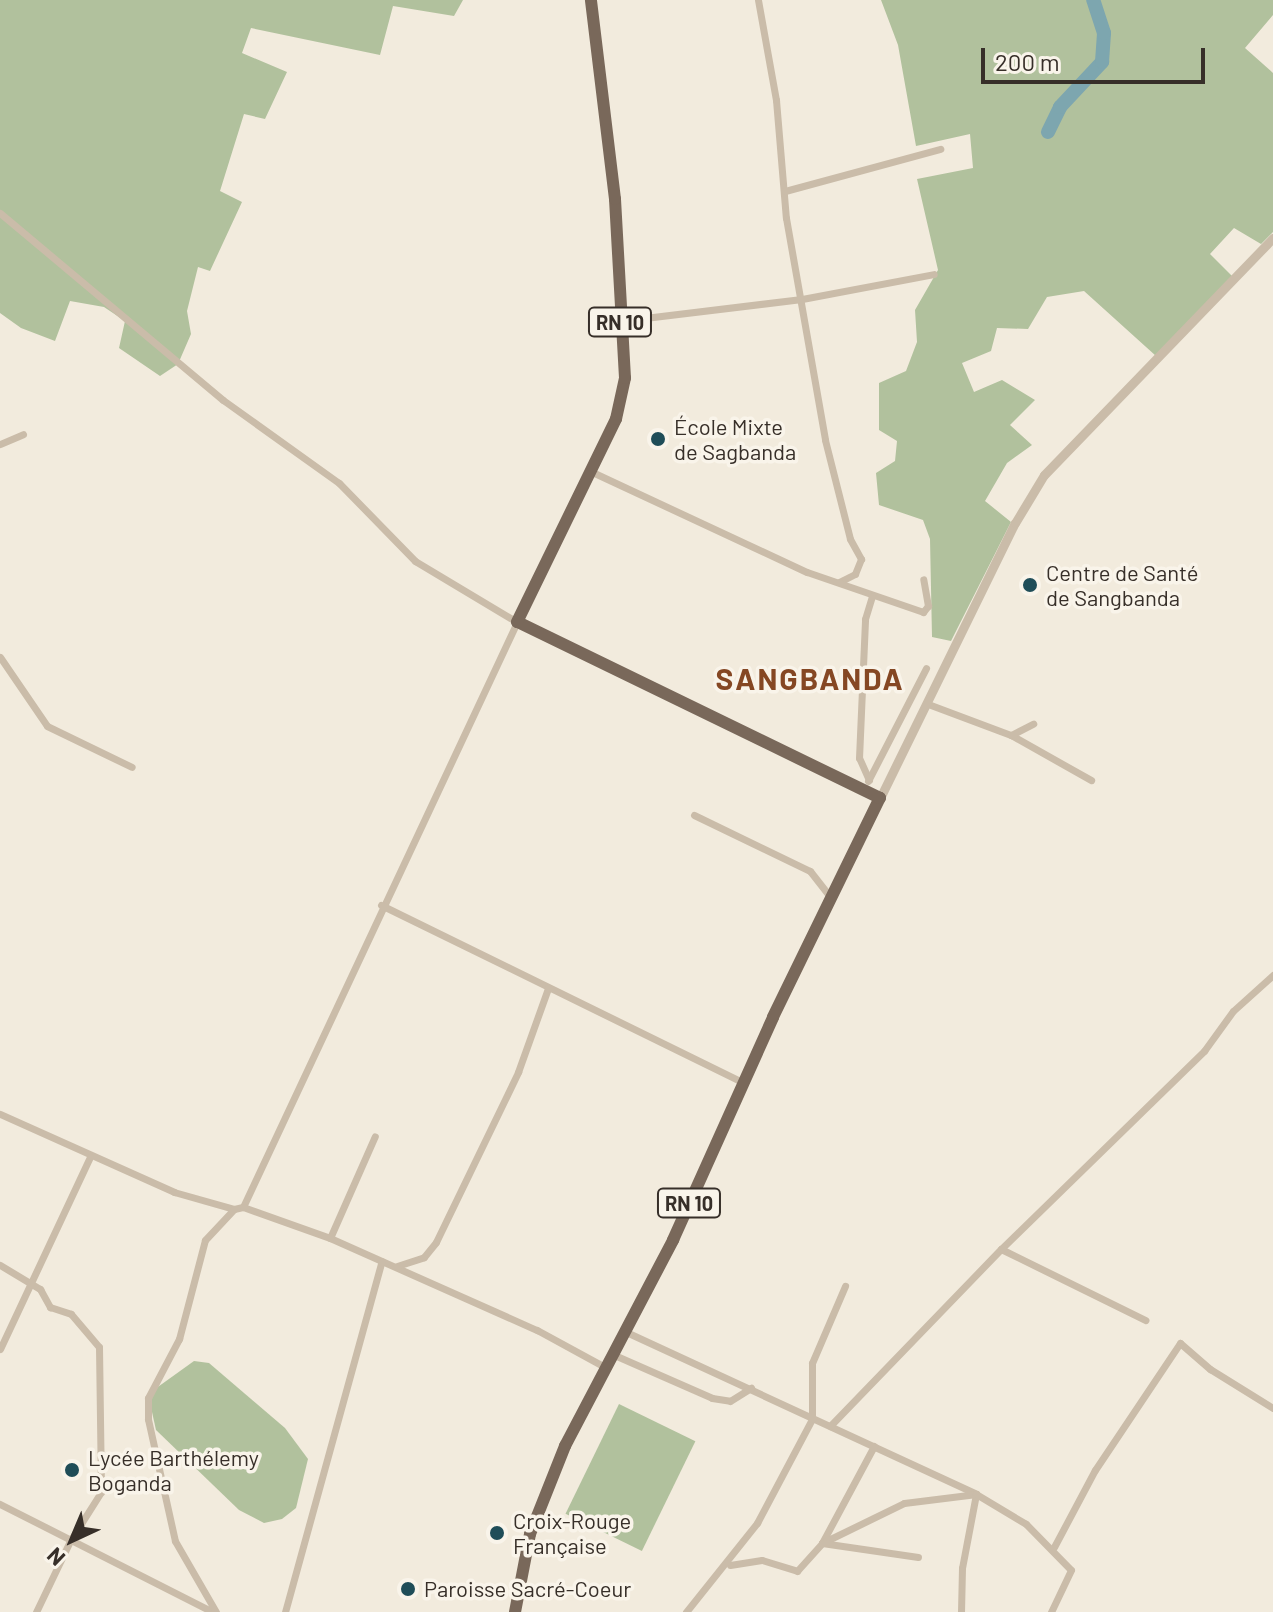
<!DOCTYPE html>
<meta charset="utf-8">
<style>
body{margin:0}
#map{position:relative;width:1273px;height:1612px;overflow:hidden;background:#f2ebdd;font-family:Barlow,sans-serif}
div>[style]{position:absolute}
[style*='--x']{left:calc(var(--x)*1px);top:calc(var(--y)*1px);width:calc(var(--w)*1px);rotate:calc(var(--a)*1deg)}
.green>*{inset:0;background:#b1c19d;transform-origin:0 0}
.river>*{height:14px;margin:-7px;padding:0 7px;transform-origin:7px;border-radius:7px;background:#7da6af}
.minor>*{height:7px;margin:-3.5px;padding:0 3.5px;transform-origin:3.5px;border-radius:3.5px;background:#cabca9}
.tertiary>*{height:9px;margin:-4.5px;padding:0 4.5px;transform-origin:4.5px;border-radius:4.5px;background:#cabca9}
.primary>*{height:12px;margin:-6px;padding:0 6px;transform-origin:6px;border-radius:6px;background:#79685a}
.dots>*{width:22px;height:22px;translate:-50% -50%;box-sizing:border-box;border:4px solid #f9f4ea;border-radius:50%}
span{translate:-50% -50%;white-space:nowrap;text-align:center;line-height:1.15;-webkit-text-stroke:7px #f9f4ea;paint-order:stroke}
.shield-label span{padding:2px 6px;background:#f9f4ea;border:2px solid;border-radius:6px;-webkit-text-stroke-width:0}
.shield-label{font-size:20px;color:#372f29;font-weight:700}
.poi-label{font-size:22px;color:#372f29}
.left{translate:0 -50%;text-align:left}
.district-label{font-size:30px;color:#854723;font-weight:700;letter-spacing:2px}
.north{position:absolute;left:32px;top:1500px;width:80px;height:80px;-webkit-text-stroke:6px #f9f4ea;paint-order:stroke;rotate:224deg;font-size:22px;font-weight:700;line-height:32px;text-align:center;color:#372f29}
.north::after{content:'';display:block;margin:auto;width:28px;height:36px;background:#372f29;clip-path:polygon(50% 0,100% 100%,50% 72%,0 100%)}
.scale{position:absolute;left:981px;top:48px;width:224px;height:36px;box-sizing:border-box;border:4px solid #372f29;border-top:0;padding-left:10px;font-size:24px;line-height:28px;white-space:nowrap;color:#372f29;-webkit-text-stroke:6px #f9f4ea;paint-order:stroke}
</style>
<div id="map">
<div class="green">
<div style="clip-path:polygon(0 0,463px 0,454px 16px,393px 6px,380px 55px,251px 28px,242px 53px,287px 72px,265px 119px,244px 114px,220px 191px,242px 202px,210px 271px,198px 267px,187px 311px,191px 334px,178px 364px,160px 376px,119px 348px,125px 321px,104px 307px,70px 301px,55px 341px,21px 328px,0 313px)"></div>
<div style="clip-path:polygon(881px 0,1273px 0,1273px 15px,1245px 48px,1273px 73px,1273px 232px,1261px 244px,1234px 228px,1210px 254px,1232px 276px,1156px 356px,1084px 291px,1047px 297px,1028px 329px,997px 328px,991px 351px,962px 363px,974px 392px,1002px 380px,1035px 400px,1010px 425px,1032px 445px,1007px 463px,985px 501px,1011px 522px,951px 641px,932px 637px,930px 539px,923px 520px,879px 505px,876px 473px,895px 461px,897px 441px,879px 430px,879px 383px,906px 371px,917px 342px,915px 310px,938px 270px,917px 179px,973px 168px,970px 134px,916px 146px,898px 45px)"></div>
<div style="clip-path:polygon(194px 1361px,209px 1363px,285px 1428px,308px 1459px,296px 1508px,282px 1519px,264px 1523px,239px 1510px,156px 1430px,150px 1403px,155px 1389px)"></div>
<div style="left:619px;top:1404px;width:85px;height:122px;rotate:26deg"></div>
</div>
<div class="river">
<div style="--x:1048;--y:132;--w:28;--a:-64"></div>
<div style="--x:1060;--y:107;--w:62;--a:-47"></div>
<div style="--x:1102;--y:62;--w:29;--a:-86"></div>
<div style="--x:1104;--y:33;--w:35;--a:-108"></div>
</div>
<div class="minor">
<div style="--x:758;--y:0;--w:102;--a:79.8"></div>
<div style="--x:776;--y:100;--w:118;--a:85.2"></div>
<div style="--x:786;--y:218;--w:225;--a:80"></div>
<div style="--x:825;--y:440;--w:102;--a:75.8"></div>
<div style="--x:850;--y:539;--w:23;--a:61"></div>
<div style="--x:861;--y:559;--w:16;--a:112"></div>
<div style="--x:855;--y:574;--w:18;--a:153"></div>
<div style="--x:785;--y:191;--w:161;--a:-15.2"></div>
<div style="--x:0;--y:213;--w:291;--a:40"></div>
<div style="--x:223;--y:400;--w:143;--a:35.6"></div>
<div style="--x:339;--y:483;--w:109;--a:45.7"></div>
<div style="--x:415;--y:561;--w:119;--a:30.9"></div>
<div style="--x:517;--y:622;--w:646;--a:115.1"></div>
<div style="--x:620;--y:321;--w:183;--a:-6.9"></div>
<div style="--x:802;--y:299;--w:134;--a:-10.7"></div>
<div style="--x:0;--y:444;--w:25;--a:-23"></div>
<div style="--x:590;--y:471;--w:239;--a:25"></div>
<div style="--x:807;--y:572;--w:123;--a:19"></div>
<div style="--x:923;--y:612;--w:8;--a:-50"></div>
<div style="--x:928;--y:606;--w:27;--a:-100"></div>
<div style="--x:0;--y:657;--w:83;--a:55.7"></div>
<div style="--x:47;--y:726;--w:94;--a:25.8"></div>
<div style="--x:928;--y:704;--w:89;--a:20.5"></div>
<div style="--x:1011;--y:735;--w:92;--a:29.4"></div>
<div style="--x:1011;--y:735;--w:25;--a:-27"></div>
<div style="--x:869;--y:780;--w:24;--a:-114"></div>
<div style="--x:859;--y:758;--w:139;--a:-87.5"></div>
<div style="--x:865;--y:619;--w:24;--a:-73"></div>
<div style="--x:868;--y:781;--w:127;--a:-62.8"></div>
<div style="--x:694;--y:815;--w:129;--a:25.8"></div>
<div style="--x:810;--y:871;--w:33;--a:52"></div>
<div style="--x:381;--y:905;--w:403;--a:26.1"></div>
<div style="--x:0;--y:1114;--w:191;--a:24.1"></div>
<div style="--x:174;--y:1192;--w:62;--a:15.8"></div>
<div style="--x:234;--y:1209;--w:9;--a:-13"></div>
<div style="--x:243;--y:1207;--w:92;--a:19.6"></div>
<div style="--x:330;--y:1238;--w:227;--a:24"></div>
<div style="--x:537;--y:1330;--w:77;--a:28.6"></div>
<div style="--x:330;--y:1238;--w:111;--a:-66.2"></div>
<div style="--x:1001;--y:1249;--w:161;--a:26.2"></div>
<div style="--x:0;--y:1265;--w:47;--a:31"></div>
<div style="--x:40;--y:1289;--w:21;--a:61"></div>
<div style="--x:50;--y:1307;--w:22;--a:18"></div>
<div style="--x:71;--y:1314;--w:43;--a:49.7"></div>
<div style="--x:99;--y:1347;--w:145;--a:89.2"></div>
<div style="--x:101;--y:1492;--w:58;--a:122.3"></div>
<div style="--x:70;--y:1541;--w:79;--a:115.6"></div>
<div style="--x:397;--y:1266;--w:28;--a:-18"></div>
<div style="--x:424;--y:1257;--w:19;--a:-51"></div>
<div style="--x:436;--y:1242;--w:189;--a:-64.2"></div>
<div style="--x:518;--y:1072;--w:89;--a:-70.3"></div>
<div style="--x:624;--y:1331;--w:388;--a:24.8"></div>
<div style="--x:976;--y:1494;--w:75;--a:100.7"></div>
<div style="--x:962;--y:1568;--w:44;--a:91.3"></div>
<div style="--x:0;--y:1349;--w:212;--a:-64.9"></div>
<div style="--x:612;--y:1354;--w:109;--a:23.7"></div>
<div style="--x:712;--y:1398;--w:18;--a:9"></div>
<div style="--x:730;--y:1401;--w:25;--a:-32"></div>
<div style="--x:830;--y:1426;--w:246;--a:-46"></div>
<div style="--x:1001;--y:1249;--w:284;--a:-44.3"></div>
<div style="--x:1204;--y:1051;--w:49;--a:-54.1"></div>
<div style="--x:1233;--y:1011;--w:54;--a:-42"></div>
<div style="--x:874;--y:1446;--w:110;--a:118.2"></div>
<div style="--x:822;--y:1543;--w:91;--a:-26"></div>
<div style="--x:904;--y:1503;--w:73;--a:-7.1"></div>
<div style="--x:976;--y:1494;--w:58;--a:31"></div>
<div style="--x:1026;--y:1524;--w:64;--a:45.6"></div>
<div style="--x:1071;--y:1570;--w:47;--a:115.5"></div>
<div style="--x:0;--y:1504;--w:239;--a:26.9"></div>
<div style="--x:1054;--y:1547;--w:87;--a:-62"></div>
<div style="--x:1095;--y:1470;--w:153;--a:-56.2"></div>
<div style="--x:1180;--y:1343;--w:40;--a:41"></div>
<div style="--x:1210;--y:1369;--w:74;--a:31.8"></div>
<div style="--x:730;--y:1565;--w:32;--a:-9"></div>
<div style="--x:762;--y:1560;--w:37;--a:17"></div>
<div style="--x:797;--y:1571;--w:38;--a:-48"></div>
<div style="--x:822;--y:1543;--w:97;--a:8.3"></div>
<div style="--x:216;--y:1612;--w:82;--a:-120"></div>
<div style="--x:175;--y:1541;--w:125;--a:-102.5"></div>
<div style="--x:148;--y:1419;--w:21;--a:-90"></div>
<div style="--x:148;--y:1398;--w:67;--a:-62.3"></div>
<div style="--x:179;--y:1339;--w:102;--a:-75.3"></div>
<div style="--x:205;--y:1240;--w:42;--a:-46.9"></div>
<div style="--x:285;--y:1612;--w:364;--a:-74.6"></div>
<div style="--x:686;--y:1612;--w:114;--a:-51.4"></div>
<div style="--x:757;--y:1523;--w:118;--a:-62.1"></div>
<div style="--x:812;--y:1419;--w:56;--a:-90"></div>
<div style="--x:812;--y:1363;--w:84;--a:-66.8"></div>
</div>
<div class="tertiary">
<div style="--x:880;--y:798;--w:306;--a:-63.9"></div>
<div style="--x:1015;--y:523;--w:56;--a:-58.9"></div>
<div style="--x:1044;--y:475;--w:330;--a:-46"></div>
</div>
<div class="primary">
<div style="--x:515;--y:1612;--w:79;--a:-79.1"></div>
<div style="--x:530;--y:1534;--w:95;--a:-68.3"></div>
<div style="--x:565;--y:1446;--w:233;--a:-62.3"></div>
<div style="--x:673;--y:1240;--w:244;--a:-65.8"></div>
<div style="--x:773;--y:1017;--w:244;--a:-64"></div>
<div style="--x:880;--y:798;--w:403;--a:-154.1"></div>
<div style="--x:517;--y:622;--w:226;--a:-64"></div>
<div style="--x:616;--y:419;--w:42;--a:-77.6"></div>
<div style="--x:625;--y:378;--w:179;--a:-93.2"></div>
<div style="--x:615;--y:199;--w:200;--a:-96.9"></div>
</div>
<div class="dots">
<div style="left:658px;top:439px;background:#1f4d58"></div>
<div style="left:1030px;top:585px;background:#1f4d58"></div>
<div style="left:72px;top:1470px;background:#1f4d58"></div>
<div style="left:497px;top:1533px;background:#1f4d58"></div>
<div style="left:408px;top:1589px;background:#1f4d58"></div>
</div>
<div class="shield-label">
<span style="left:620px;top:322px">RN 10</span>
<span style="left:689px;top:1203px">RN 10</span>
</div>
<div class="poi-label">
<span class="left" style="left:674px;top:439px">École Mixte<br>de Sagbanda</span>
<span class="left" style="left:1046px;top:585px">Centre de Santé<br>de Sangbanda</span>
<span class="left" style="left:88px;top:1470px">Lycée Barthélemy<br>Boganda</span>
<span class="left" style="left:513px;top:1533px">Croix-Rouge<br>Française</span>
<span class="left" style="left:424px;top:1589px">Paroisse Sacré-Coeur</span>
</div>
<div class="district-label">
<span style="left:810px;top:678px">SANGBANDA</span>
</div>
<div class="north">N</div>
<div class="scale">200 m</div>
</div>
